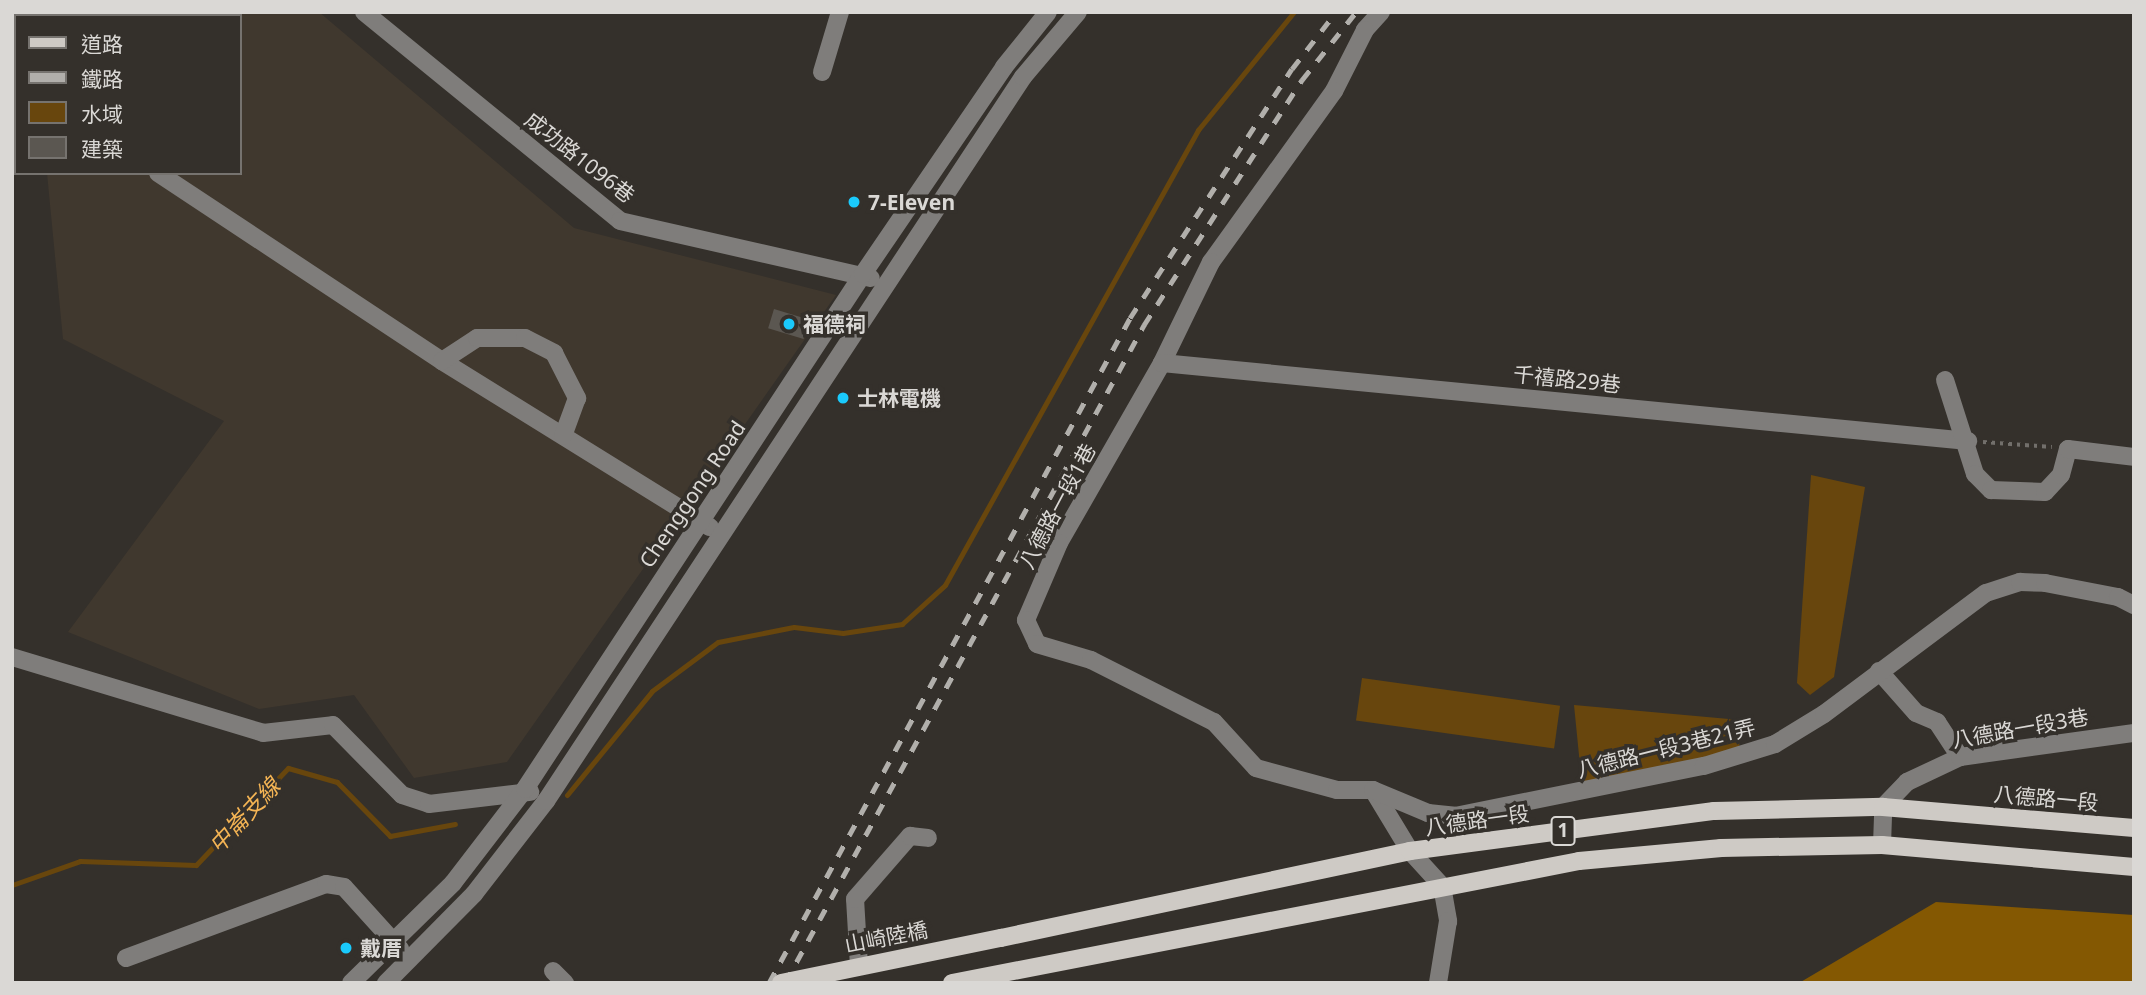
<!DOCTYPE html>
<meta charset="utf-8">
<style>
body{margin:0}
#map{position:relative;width:2146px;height:995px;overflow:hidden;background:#34302b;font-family:"Noto Sans","Noto Sans TC",sans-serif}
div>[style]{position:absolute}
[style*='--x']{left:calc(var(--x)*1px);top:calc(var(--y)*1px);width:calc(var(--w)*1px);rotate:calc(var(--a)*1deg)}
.built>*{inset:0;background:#40382e}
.forest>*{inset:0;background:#845802}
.water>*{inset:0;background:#68460d;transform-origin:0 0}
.stream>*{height:5px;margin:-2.5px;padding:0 2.5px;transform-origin:2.5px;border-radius:2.5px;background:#68460d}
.building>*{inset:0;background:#5b5751;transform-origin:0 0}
.path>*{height:3.5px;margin-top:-1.75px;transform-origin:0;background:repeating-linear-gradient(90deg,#726f6b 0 3.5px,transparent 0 8.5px)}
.minor>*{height:18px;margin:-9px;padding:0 9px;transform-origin:9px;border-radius:9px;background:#7f7d7b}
.major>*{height:18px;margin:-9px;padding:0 9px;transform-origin:9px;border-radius:9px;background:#cecac5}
.rail>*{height:5px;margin-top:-2.5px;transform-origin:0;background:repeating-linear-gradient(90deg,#b1afab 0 12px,transparent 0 24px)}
.major-bridge>*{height:18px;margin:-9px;padding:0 9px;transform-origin:9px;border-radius:9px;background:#cecac5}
.dots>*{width:19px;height:19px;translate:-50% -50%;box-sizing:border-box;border:4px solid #34302b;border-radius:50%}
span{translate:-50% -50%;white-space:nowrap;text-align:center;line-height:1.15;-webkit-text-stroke:7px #34302b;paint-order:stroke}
.shield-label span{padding:2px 5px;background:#34302b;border:2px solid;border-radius:5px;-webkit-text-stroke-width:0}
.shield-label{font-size:19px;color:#dad8d5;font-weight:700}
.street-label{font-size:21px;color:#dad8d5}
.poi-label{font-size:21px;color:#dad8d5;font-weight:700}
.left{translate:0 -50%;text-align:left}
.water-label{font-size:23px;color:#f4b454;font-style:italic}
.frame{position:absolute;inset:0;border:14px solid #dad8d5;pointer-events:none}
.legend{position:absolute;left:14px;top:14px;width:228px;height:161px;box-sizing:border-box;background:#34302b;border:2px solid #76736f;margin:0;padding:9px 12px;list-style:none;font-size:21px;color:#dad8d5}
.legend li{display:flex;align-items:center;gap:14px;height:35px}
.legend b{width:35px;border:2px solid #76736f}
</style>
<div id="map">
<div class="built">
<div style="clip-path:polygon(30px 12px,319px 12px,574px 228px,836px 295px,507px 762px,414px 778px,354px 695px,259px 709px,68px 632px,224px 421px,63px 339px,47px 173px,240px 173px,240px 16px)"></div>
</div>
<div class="forest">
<div style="clip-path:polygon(1936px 902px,2134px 915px,2134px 983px,1799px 983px)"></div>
</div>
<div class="water">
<div style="clip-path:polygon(1811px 475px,1865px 487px,1834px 677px,1810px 695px,1797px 683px)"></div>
<div style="left:1362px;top:678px;width:200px;height:43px;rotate:8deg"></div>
<div style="clip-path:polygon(1574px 705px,1740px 720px,1739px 757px,1582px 785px)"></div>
</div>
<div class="stream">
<div style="--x:567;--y:795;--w:134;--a:-50.7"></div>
<div style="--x:652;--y:691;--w:82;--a:-36.6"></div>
<div style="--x:718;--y:642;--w:77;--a:-11.2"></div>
<div style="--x:794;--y:627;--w:49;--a:7"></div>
<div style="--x:843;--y:633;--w:60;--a:-8.7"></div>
<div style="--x:902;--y:624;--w:58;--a:-42.2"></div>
<div style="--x:945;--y:585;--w:521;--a:-60.92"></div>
<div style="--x:1198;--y:130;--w:152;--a:-50.9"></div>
<div style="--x:12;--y:885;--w:72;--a:-19.4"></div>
<div style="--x:80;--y:861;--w:116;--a:2"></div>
<div style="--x:196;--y:865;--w:134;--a:-46.5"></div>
<div style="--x:288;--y:768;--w:51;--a:15.9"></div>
<div style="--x:337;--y:782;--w:76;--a:45.5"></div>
<div style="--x:390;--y:836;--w:66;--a:-10.5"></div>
</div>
<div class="building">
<div style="left:774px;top:309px;width:37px;height:20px;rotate:17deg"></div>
</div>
<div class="path">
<div style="--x:1983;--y:442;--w:69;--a:4.1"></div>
</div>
<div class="minor">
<div style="--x:364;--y:12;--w:330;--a:39.2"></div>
<div style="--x:620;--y:221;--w:257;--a:12.8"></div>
<div style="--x:1381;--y:12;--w:24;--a:132"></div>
<div style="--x:1365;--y:30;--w:68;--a:116.9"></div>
<div style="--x:1334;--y:91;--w:211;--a:125.7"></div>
<div style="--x:1211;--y:262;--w:112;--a:115.9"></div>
<div style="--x:1162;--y:363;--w:207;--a:119.8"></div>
<div style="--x:1059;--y:543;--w:84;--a:113.2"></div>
<div style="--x:1026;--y:620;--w:26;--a:65"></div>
<div style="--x:1037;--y:644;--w:56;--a:16.5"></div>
<div style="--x:1091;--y:660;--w:138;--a:26.8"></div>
<div style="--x:1214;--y:722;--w:62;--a:47.6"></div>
<div style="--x:1256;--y:768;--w:84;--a:15.2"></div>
<div style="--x:1337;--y:790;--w:36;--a:0"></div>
<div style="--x:1373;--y:790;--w:71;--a:58.8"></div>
<div style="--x:1410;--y:851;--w:47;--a:47.6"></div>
<div style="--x:1442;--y:886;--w:36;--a:80"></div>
<div style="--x:1448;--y:921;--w:63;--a:99.2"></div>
<div style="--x:822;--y:72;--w:63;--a:-73.3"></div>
<div style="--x:158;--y:173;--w:341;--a:33.5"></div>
<div style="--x:442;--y:361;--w:315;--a:31.8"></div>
<div style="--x:442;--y:361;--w:42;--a:-33.3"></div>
<div style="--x:477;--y:338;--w:48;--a:0"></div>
<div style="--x:525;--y:338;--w:33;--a:27"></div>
<div style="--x:554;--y:353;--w:51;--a:62.9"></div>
<div style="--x:577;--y:398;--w:40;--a:110.2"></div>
<div style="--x:1162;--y:363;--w:810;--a:5.53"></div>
<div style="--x:1945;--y:380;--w:99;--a:72.3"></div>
<div style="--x:1975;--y:474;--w:23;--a:45"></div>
<div style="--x:1991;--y:490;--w:54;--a:2.1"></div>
<div style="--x:2045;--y:492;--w:23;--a:-47"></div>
<div style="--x:2061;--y:475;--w:27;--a:-75"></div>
<div style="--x:2068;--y:449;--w:66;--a:6.9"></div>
<div style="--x:12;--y:657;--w:262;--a:16.8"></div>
<div style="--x:263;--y:733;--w:70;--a:-6.5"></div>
<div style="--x:333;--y:725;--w:98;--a:45.4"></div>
<div style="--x:402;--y:795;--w:28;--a:18"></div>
<div style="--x:429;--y:804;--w:102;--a:-6.8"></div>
<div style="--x:1879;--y:671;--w:56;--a:48.6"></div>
<div style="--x:1916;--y:713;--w:23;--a:23"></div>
<div style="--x:1937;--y:722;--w:42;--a:56.7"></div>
<div style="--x:1373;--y:790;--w:60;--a:22.7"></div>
<div style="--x:1428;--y:813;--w:27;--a:6"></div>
<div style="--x:1455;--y:816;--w:254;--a:-11.4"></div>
<div style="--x:1704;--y:766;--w:74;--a:-17.2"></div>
<div style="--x:1775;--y:744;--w:57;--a:-31.5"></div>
<div style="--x:1824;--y:714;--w:202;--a:-36.8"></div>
<div style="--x:1986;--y:593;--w:36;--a:-18"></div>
<div style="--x:2020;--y:582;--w:25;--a:2"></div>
<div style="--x:2045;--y:583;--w:74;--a:10.9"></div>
<div style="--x:2118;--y:597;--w:18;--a:27"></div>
<div style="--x:1882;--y:845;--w:38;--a:-88"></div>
<div style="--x:1883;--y:807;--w:35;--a:-46"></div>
<div style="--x:1907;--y:782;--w:59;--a:-25.3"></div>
<div style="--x:1960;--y:757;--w:176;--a:-7.9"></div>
<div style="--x:126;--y:958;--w:213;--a:-20.3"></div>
<div style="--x:326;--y:884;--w:18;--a:9"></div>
<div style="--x:344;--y:887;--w:84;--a:47.9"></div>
<div style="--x:859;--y:966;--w:67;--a:-93.4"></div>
<div style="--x:855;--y:899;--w:84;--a:-48.9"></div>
<div style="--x:910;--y:836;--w:18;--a:6"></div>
<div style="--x:553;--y:971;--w:17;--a:45"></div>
<div style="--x:351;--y:983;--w:143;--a:-44.4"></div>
<div style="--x:453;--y:883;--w:118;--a:-52.5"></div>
<div style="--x:525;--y:789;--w:616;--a:-56.72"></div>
<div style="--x:863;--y:274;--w:250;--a:-55.7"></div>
<div style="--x:1004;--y:67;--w:70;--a:-51.3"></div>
<div style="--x:386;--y:983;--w:125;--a:-45.3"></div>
<div style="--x:474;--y:894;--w:118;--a:-52.3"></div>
<div style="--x:546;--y:801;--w:867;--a:-56.62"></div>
<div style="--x:1023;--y:77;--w:85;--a:-49.8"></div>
</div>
<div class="major">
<div style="--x:1001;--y:938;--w:418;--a:-12"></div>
<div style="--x:1410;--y:851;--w:307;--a:-7.5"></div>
<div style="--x:1714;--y:811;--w:169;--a:-1.4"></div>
<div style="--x:1883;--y:807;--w:252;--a:4.8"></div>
<div style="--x:952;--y:983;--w:639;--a:-11.01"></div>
<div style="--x:1579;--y:861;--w:143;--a:-5.2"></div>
<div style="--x:1721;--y:848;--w:161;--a:-1.1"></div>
<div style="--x:1882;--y:845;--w:253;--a:5"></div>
</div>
<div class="rail">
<div style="--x:769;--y:983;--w:757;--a:-61.5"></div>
<div style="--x:1130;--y:318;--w:297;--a:-57"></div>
<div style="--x:1292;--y:69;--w:72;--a:-52.3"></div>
<div style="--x:785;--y:983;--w:750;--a:-61.38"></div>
<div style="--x:1144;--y:325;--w:292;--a:-57.2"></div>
<div style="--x:1302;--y:80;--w:87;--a:-51.5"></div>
</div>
<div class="major-bridge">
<div style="--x:781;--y:983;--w:225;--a:-11.6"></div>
</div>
<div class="dots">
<div style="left:854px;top:202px;background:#1acafc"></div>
<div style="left:789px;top:324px;background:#1acafc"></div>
<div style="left:843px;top:398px;background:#1acafc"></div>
<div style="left:346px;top:948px;background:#1acafc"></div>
</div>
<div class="shield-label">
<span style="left:1563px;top:831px">1</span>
</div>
<div class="street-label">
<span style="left:580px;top:157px;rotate:38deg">成功路1096巷</span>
<span style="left:1567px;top:379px;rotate:6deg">千禧路29巷</span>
<span style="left:692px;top:494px;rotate:-56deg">Chenggong Road</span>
<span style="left:1057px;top:506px;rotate:-62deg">八德路一段1巷</span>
<span style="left:2020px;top:728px;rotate:-10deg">八德路一段3巷</span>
<span style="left:1666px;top:748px;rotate:-14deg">八德路一段3巷21弄</span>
<span style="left:2046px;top:798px;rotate:5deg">八德路一段</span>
<span style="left:1477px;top:820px;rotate:-8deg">八德路一段</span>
<span style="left:886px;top:937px;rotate:-11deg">山崎陸橋</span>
</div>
<div class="poi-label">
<span class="left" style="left:868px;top:202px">7-Eleven</span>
<span class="left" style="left:803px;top:324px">福德祠</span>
<span class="left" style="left:857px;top:398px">士林電機</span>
<span class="left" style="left:360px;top:948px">戴厝</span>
</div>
<div class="water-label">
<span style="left:244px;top:815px;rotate:-47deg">中崙支線</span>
</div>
<div class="frame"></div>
<ul class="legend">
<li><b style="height:9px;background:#cecac5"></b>道路</li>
<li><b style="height:9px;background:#b1afab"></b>鐵路</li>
<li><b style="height:19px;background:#68460d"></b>水域</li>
<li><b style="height:19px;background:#5b5751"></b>建築</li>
</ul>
</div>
